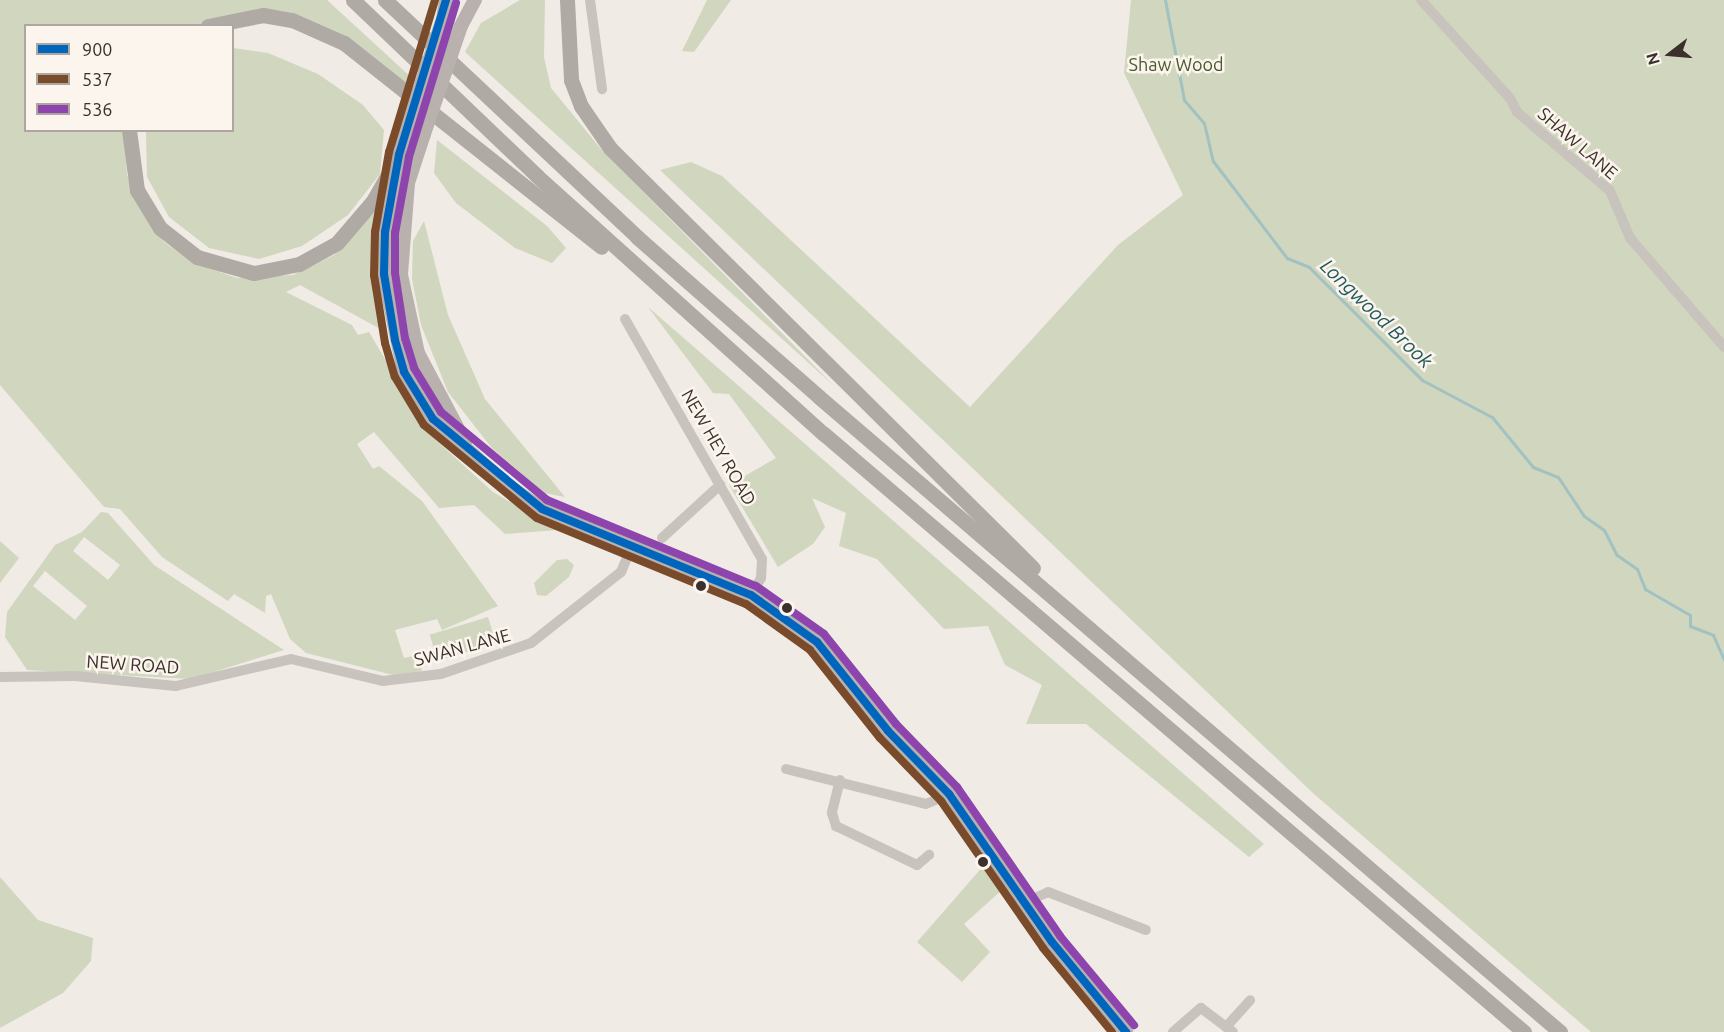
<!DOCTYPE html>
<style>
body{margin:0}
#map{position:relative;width:1724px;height:1032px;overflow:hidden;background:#f0ebe5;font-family:Ubuntu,sans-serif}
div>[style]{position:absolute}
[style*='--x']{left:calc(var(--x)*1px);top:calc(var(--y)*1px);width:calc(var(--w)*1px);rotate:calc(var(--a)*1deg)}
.green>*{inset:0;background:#d1d6bf;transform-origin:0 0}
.stream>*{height:3px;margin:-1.5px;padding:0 1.5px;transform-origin:1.5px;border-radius:1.5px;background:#a1c2c1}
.minor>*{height:10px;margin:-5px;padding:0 5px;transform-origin:5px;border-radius:5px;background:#c9c3be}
.major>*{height:14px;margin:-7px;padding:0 7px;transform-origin:7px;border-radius:7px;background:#b8b1ad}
.highway>*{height:15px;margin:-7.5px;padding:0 7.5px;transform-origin:7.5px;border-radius:7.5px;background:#afaaa4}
.major-bridge>*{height:14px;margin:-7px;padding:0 7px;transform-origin:7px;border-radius:7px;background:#b8b1ad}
.bus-1>*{height:8px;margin:-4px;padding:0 4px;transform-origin:4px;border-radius:4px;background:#0065bd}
.bus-2>*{height:8px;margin:-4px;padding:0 4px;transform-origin:4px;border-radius:4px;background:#7a4b2a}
.bus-3>*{height:8px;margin:-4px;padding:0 4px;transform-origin:4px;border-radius:4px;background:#8e44ad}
.dots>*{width:16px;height:16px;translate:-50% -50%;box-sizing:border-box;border:3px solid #fbf5ee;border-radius:50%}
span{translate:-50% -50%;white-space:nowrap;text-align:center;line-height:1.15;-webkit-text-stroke:5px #fbf5ee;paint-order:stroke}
.park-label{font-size:18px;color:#4a5a2e}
.street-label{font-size:18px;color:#3b302b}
.water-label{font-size:20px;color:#1f5a5e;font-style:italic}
.legend{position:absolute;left:24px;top:24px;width:210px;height:108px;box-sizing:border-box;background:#fbf5ee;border:2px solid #aea6a0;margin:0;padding:8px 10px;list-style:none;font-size:18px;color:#3b302b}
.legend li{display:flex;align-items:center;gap:12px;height:30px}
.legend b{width:30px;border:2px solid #aea6a0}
.north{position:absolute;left:1640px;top:24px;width:60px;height:60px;-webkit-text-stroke:4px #fbf5ee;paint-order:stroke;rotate:254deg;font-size:16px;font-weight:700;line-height:24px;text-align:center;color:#3b302b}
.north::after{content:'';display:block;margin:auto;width:21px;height:27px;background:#3b302b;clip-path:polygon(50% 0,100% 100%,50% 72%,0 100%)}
</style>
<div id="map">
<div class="green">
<div style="clip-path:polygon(0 0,327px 0,413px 79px,410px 88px,324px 27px,216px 18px,197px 26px,26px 26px,26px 130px,124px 131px,127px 175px,140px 209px,164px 242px,194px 263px,237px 278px,293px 275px,334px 255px,378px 206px,374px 257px,384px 331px,300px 285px,286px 292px,352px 325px,358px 335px,369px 332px,429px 434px,493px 492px,558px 530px,505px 534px,474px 505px,439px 508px,374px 432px,357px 444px,373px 469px,379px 466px,422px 501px,498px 606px,442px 630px,437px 619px,395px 630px,404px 658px,418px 655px,422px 671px,397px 676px,306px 653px,290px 639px,271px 594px,266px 596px,265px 613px,234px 594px,228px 601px,162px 557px,120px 509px,104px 507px,0 385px)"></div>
<div style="clip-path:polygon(520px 0,545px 0,544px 57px,551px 88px,601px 149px,833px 385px,465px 52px,481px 23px)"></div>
<div style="clip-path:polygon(707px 0,731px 0,694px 52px,682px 51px)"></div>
<div style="clip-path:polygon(1131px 0,1724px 0,1724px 1032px,1591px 1032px,1314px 794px,660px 170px,691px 162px,722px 176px,970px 407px,1118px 245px,1183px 195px,1124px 73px)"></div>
<div style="clip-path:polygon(233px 48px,268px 53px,318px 74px,363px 105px,384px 130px,380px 174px,348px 215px,302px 246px,259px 259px,209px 248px,169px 217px,147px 177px,146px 131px,232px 130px)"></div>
<div style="clip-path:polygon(437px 140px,547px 226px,566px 248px,552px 263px,515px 248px,456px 203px,434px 173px)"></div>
<div style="clip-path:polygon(424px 221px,448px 315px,485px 399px,565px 497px,544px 493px,491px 447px,448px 392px,421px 325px,412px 279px,413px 241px)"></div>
<div style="clip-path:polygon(648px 307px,1264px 844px,1249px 857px,1086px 724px,1026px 724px,1042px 685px,1005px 665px,988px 626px,944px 629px,877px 559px,839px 546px,846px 513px,812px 498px,825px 527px,813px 544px,778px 567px,729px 485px,776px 458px,729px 394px,713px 393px)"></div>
<div style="clip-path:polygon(evenodd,101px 512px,108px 513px,154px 565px,284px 650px,191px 679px,27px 670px,5px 637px,7px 612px,55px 545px,82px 532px,101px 512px,84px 537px,120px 565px,108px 580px,73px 551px,84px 537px,101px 512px,45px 571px,87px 606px,75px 620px,33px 586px,45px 571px)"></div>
<div style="clip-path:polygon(0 541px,19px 558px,0 583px)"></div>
<div style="clip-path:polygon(567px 559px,574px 565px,569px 577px,546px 596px,537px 595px,534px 583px,557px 560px)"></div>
<div style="left:488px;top:617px;width:27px;height:61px;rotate:73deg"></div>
<div style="clip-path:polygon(985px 864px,1002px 890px,964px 924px,990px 952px,962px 982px,917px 942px)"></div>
<div style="clip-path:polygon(0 877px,38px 920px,93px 938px,91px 961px,63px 993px,0 1028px)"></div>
</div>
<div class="stream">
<div style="--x:1165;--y:0;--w:102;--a:79.2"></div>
<div style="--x:1184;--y:100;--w:30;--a:49"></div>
<div style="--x:1204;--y:123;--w:39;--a:77"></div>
<div style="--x:1213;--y:161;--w:122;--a:52.7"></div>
<div style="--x:1287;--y:258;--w:24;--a:22"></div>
<div style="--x:1309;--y:267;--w:160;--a:45"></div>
<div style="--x:1422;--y:380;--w:79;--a:27.9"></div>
<div style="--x:1492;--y:417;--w:65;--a:50.6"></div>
<div style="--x:1533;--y:467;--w:27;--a:22"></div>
<div style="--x:1558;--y:477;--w:47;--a:56.3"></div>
<div style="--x:1584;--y:516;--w:24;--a:35"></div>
<div style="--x:1604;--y:530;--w:28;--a:63"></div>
<div style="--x:1617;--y:555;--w:24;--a:35"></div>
<div style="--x:1637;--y:569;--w:22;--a:68"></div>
<div style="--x:1645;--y:589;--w:52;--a:30"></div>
<div style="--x:1690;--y:615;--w:11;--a:90"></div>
<div style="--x:1690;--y:626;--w:25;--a:21"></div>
<div style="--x:1713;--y:635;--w:27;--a:66"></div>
</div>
<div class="minor">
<div style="--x:590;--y:0;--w:90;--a:82.3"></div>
<div style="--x:1421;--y:0;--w:132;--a:47.8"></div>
<div style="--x:1510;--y:98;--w:16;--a:63"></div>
<div style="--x:1517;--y:112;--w:122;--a:40.3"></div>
<div style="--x:1610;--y:191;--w:51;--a:66.9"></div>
<div style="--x:1630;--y:238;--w:144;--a:49.2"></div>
<div style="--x:625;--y:319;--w:276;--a:60.3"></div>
<div style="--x:762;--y:559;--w:19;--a:93"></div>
<div style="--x:761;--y:578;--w:20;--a:120"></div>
<div style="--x:662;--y:538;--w:79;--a:-42.4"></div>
<div style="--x:0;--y:677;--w:75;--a:-0.8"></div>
<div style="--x:75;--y:676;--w:101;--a:5.7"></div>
<div style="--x:176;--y:686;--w:118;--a:-13.2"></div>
<div style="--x:291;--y:659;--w:95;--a:13.4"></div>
<div style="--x:383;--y:681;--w:58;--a:-6.9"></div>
<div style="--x:441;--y:674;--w:95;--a:-19"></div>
<div style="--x:531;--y:643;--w:115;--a:-38.3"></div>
<div style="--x:621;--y:572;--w:28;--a:-67"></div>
<div style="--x:786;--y:769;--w:144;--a:14"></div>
<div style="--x:926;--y:804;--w:25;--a:-23"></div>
<div style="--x:840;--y:780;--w:34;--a:104"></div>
<div style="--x:832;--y:813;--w:14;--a:73"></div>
<div style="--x:836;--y:826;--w:90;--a:25.7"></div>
<div style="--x:917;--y:865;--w:16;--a:-40"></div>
<div style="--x:1025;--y:902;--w:25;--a:-23"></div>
<div style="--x:1048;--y:892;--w:105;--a:21.2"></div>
<div style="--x:1226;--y:1027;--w:36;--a:-48"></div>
<div style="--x:1173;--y:1032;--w:37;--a:-41"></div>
<div style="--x:1201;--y:1008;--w:40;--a:37"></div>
</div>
<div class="major">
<div style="--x:443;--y:19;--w:19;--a:-81"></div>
<div style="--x:461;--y:26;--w:30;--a:-62"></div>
<div style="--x:424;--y:134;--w:52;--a:108.1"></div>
<div style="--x:408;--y:183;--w:92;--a:94.4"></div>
<div style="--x:401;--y:275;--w:80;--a:77.7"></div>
<div style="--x:418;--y:353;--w:101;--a:62.2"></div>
<div style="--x:404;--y:136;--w:98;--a:101.2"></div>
<div style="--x:385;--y:232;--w:42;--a:91.4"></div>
<div style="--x:384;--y:274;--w:100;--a:78.5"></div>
<div style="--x:404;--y:372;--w:55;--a:58.3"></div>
<div style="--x:433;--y:419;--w:99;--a:41.7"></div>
<div style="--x:507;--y:485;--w:42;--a:34.4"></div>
<div style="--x:542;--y:509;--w:226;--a:22.4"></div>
<div style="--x:751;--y:595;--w:81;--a:35.5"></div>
<div style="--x:817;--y:642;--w:114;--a:51.4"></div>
<div style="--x:888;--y:731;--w:88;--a:45.9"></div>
<div style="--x:949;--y:794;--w:180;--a:55.2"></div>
<div style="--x:1052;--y:942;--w:117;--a:50.6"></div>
</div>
<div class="highway">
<div style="--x:353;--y:0;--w:255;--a:43.7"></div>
<div style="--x:537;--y:176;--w:386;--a:42"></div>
<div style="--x:824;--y:434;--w:921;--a:40.51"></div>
<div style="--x:385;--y:0;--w:346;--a:43.2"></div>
<div style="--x:637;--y:237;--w:242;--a:41.3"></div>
<div style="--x:819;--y:397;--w:976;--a:40.59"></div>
<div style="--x:567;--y:0;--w:80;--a:87.1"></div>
<div style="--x:571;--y:80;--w:28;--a:69"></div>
<div style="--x:581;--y:106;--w:51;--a:55.4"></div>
<div style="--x:610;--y:148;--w:596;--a:44.8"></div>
<div style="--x:208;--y:26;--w:56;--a:-11.3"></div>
<div style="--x:263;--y:15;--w:29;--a:10"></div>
<div style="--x:292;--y:20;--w:57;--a:23.9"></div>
<div style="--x:344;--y:43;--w:328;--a:38.4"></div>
<div style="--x:129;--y:130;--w:61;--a:82.4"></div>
<div style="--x:137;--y:190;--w:44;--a:58.8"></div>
<div style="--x:160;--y:228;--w:47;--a:38.1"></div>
<div style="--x:197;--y:257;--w:59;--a:15.7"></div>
<div style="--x:254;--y:273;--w:46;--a:-11.3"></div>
<div style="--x:299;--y:264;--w:43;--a:-28.9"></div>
<div style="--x:337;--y:243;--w:55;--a:-49.4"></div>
<div style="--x:373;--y:201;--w:53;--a:-60.5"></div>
</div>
<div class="major-bridge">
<div style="--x:424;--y:134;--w:114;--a:-71.1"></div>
<div style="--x:404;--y:136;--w:123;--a:-71.6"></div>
</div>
<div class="bus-1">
<div style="--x:446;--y:0;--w:162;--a:106.9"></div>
<div style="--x:399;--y:155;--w:78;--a:100.3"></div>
<div style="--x:385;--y:232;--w:42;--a:91.4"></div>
<div style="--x:384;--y:274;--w:67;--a:80.5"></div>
<div style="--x:395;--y:340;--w:33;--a:74"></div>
<div style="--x:404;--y:372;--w:55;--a:58.3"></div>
<div style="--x:433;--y:419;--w:141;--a:39.5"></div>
<div style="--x:542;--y:509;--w:226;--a:22.4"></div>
<div style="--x:751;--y:595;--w:81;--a:35.5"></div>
<div style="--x:817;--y:642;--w:114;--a:51.4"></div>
<div style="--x:888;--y:731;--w:88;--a:45.9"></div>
<div style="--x:949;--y:794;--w:180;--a:55.2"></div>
<div style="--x:1052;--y:942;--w:117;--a:50.6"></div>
</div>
<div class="bus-2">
<div style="--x:435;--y:0;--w:159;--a:106.8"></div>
<div style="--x:389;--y:152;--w:81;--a:99.9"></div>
<div style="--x:375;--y:232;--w:43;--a:91.3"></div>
<div style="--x:374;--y:275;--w:69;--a:80.8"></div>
<div style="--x:385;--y:343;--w:35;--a:74"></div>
<div style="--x:395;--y:377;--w:56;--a:58.9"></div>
<div style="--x:424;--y:425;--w:146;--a:39.5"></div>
<div style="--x:537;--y:518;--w:226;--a:22.4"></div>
<div style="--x:746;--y:604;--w:79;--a:35.7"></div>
<div style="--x:810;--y:650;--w:112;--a:51.5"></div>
<div style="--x:880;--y:738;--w:88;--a:45.9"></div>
<div style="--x:941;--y:801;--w:179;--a:55.2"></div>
<div style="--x:1043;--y:948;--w:109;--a:50.6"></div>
</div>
<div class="bus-3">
<div style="--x:456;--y:3;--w:161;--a:107"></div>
<div style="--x:409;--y:157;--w:77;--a:100.4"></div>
<div style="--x:395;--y:233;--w:40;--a:90"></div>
<div style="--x:395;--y:273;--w:66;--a:81.3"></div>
<div style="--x:405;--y:338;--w:31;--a:73"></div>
<div style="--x:414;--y:368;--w:52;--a:58.5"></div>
<div style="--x:441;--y:412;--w:138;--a:39.7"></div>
<div style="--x:547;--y:500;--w:226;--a:22.4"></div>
<div style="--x:756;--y:586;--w:83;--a:35.2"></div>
<div style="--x:824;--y:634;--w:115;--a:51.3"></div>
<div style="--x:896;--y:724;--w:88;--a:45.9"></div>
<div style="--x:957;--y:787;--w:181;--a:55.3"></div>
<div style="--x:1060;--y:936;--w:116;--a:50.3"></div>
</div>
<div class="dots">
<div style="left:701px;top:586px;background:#3b302b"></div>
<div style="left:787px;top:608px;background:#3b302b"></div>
<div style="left:983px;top:862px;background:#3b302b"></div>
</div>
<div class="park-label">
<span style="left:1176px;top:64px">Shaw Wood</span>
</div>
<div class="street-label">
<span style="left:1578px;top:143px;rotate:41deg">SHAW LANE</span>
<span style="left:719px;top:447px;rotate:60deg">NEW HEY ROAD</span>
<span style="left:462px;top:647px;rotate:-15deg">SWAN LANE</span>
<span style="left:133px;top:664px;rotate:4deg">NEW ROAD</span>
</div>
<div class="water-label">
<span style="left:1377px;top:313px;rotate:44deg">Longwood Brook</span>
</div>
<ul class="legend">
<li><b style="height:8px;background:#0065bd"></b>900</li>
<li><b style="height:8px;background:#7a4b2a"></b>537</li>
<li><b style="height:8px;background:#8e44ad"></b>536</li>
</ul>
<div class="north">N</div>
</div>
